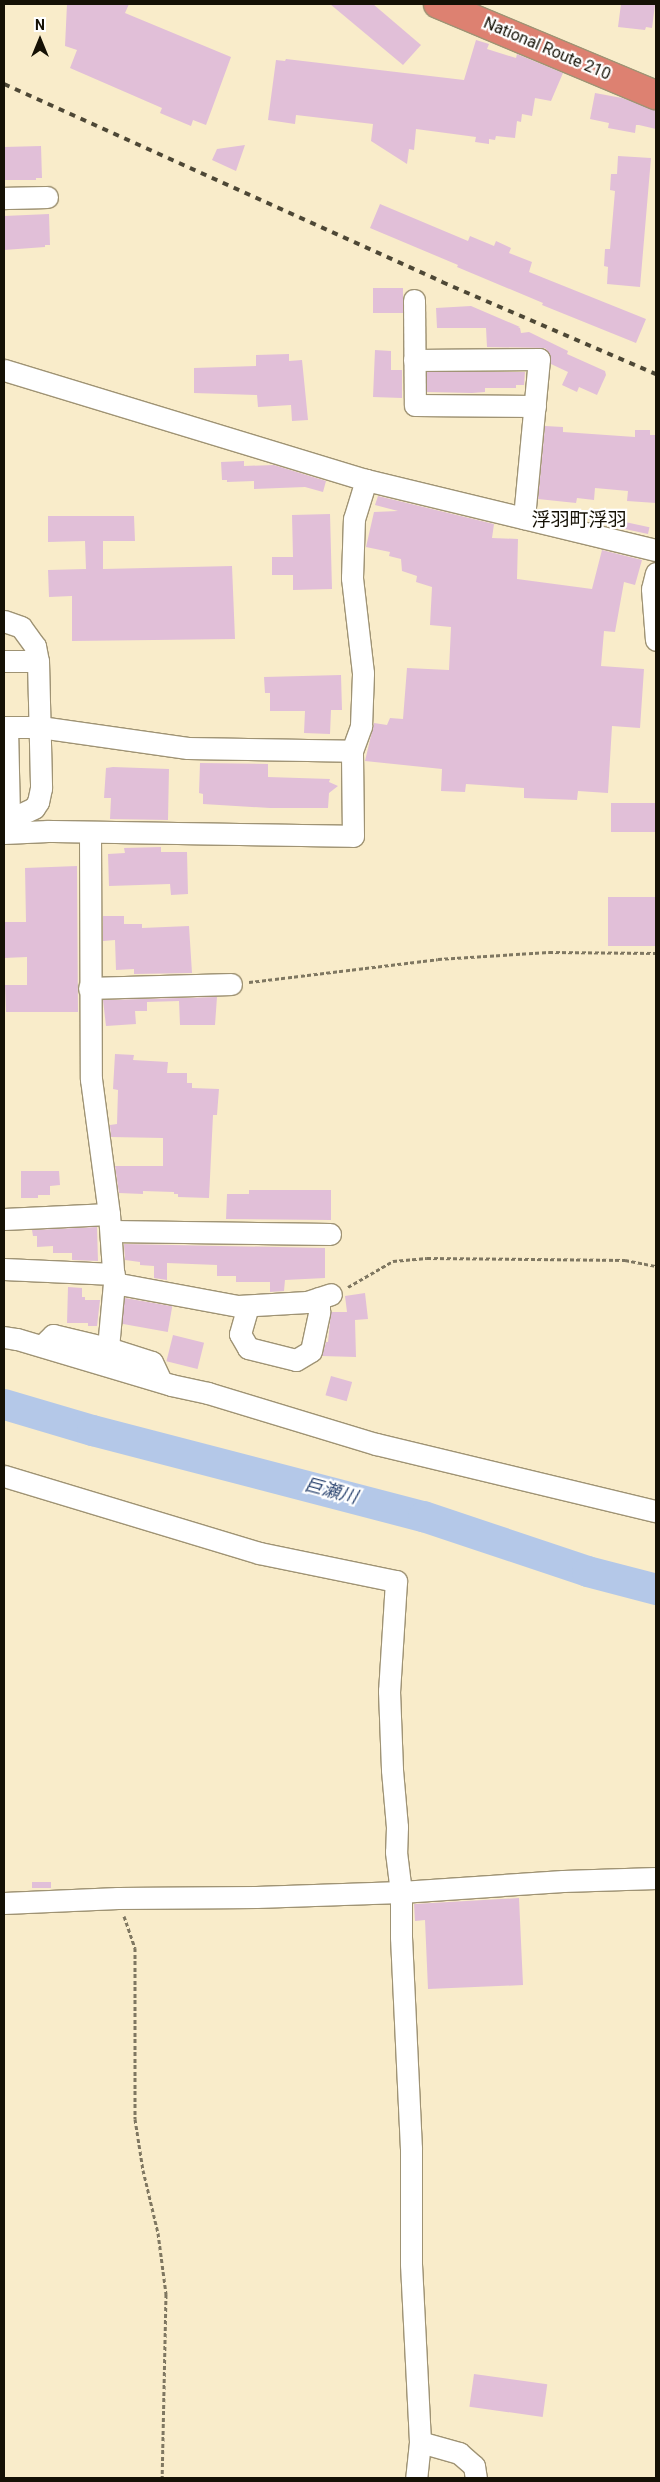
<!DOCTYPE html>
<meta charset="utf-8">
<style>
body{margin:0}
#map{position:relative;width:660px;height:2482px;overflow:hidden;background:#f9ecca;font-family:Roboto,"Noto Sans JP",sans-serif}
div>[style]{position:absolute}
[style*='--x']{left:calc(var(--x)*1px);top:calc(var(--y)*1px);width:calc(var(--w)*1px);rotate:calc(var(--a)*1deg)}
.river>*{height:31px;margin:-15.5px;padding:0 15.5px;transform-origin:15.5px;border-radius:15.5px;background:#b4c8e8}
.building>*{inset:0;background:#e1bfd8;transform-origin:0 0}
.path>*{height:3px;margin-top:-1.5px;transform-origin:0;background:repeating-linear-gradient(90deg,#7f7761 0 4px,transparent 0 6.5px)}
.roads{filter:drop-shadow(1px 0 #9f9374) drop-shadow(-1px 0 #9f9374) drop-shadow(0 1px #9f9374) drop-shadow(0 -1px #9f9374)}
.minor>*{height:21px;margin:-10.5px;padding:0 10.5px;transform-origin:10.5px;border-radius:10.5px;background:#fff}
.highway>*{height:28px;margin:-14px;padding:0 14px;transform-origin:14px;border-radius:14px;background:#dd8171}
.rail>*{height:4px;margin-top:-2px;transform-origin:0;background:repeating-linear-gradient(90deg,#4d4735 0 6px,transparent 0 12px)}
span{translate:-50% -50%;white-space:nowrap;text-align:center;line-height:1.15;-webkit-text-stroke:4.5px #fff;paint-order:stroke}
.street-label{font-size:16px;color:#151105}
.water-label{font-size:18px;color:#2e4772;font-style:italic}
.quarter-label{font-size:19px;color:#151105}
.frame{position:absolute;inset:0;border:5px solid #151105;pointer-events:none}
.north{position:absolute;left:15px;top:15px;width:50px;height:50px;-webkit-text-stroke:4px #fff;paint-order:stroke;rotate:0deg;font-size:14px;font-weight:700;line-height:20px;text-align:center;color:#151105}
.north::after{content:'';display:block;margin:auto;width:18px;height:22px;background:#151105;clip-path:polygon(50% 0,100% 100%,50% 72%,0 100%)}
</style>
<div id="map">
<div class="river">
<div style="--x:4;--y:1404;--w:92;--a:16.5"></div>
<div style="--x:92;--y:1430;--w:342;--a:14.6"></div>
<div style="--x:423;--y:1516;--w:173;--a:18.5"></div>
<div style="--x:587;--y:1571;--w:71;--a:14.6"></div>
</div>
<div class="building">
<div style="clip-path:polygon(67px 4px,129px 4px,125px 13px,231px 57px,206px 125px,193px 120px,191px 126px,160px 113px,162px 108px,70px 68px,77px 50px,65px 46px)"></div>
<div style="clip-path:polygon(330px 4px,373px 4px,421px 45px,403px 65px)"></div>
<div style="clip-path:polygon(621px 4px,655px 5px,652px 28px,646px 27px,645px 30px,618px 27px)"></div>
<div style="clip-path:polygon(476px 40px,489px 44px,487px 49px,516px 58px,517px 54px,563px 73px,551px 101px,535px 98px,532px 116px,522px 114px,521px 122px,517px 121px,515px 138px,496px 136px,495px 140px,489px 139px,489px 144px,475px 142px,476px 137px,416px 129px,414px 150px,409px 149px,407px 164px,371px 141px,373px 124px,296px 115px,295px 124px,268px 120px,276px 60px,285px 61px,286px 59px,464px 80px)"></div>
<div style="clip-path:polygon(595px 93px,622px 98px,656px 110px,656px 129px,639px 125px,636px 125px,635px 133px,608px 128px,609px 123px,590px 119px)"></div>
<div style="clip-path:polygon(245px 145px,236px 171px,212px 160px,217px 149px)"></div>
<div style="clip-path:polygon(41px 146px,42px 178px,36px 178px,36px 180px,4px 180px,4px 147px)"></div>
<div style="clip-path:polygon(618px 156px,651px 158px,640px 287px,607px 284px,608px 267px,604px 266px,605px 249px,610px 249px,615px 191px,610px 190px,611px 174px,617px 174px)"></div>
<div style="clip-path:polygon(380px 204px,468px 241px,470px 236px,494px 246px,496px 241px,511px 248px,509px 253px,532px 262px,529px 272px,646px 319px,636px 343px,542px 305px,543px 303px,457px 267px,458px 265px,370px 228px)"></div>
<div style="clip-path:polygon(49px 214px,50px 245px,45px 245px,45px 247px,4px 250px,4px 216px)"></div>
<div style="left:373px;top:288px;width:30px;height:25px"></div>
<div style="clip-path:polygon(471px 306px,520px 327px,518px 327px,520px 328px,521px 333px,529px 332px,568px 351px,567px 354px,605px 371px,606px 375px,597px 395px,579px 387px,577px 392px,562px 385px,568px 372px,551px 364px,550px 354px,545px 348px,487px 347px,486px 328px,437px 328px,436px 308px)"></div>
<div style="clip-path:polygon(375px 350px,391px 351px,391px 370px,402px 370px,402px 398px,373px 397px)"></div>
<div style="clip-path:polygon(289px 354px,289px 361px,302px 360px,308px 420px,292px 421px,291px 405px,258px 407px,257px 395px,194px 393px,194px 368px,256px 366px,256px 355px)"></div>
<div style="clip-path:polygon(427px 372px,525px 372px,524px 385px,516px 385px,516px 388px,485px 388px,485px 392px,472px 393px,427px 392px)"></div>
<div style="clip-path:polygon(545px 426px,563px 427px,563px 432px,635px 437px,635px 430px,650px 430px,650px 435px,656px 435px,656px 503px,627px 501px,628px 491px,595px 488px,594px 500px,577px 498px,576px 503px,538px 499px)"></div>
<div style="clip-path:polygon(244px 461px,244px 466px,274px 465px,326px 481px,323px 492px,305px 487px,254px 489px,254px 481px,227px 482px,227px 480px,222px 480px,221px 462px)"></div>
<div style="clip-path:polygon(378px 496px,494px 524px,492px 538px,518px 539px,517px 579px,592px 589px,602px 550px,642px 560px,635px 585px,624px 582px,615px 632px,604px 631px,601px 666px,644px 669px,640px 728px,612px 726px,608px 793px,578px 791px,577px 800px,524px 798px,524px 788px,466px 784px,465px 792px,441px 791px,442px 769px,365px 761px,374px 723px,387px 725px,390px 718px,403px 719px,407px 668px,449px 670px,451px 627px,430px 625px,432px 587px,416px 582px,417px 576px,402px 571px,401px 559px,389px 556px,390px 552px,366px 547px,374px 512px,398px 511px,375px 505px)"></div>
<div style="clip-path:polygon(330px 514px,332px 589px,293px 590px,293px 575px,272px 575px,272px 557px,293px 557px,292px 515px)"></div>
<div style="clip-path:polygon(48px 516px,134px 516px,135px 541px,103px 541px,103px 569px,232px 566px,235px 639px,72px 641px,72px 596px,49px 597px,48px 570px,86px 569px,85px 541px,48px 542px)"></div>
<div style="left:625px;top:522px;width:25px;height:7px;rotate:12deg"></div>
<div style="clip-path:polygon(341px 675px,342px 710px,331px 710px,330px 734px,304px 733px,305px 711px,270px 711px,270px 693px,265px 693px,264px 677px)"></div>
<div style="clip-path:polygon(200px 763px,268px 764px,268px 777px,330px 779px,329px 782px,338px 786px,329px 793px,328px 808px,270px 808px,203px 804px,203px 794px,199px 793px)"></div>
<div style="clip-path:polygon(113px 767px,169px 769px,168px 820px,110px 819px,111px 798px,104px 798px,106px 768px)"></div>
<div style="left:656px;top:803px;width:29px;height:45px;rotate:90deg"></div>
<div style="clip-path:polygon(161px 847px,161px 852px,187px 852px,188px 894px,171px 895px,170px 884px,109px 886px,108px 854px,125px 853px,124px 848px)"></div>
<div style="clip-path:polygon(77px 866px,78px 1012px,6px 1012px,5px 985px,27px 985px,27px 957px,4px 958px,4px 922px,26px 922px,25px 868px)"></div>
<div style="left:608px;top:897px;width:48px;height:49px"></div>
<div style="clip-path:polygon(103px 916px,124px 916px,124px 924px,142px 924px,142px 928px,189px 926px,192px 973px,134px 974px,134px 969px,116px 970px,115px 940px,103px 941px)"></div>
<div style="clip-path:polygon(217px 997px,215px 1025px,180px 1025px,179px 1001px,147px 1002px,147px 1011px,135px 1011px,136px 1024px,106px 1026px,103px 1000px)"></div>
<div style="clip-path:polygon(115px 1054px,134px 1055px,133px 1060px,168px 1062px,167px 1073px,187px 1073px,187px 1083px,192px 1083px,192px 1088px,219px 1089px,217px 1115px,213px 1115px,209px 1198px,178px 1197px,178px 1194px,174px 1194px,174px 1192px,143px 1191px,143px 1194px,119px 1193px,115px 1166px,163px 1166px,163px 1138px,111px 1137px,110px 1125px,117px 1124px,118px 1090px,113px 1089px)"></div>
<div style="clip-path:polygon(21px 1171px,59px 1171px,60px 1185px,50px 1186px,50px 1195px,38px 1195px,38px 1198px,21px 1198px)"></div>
<div style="clip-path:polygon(249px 1190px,331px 1190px,331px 1220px,226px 1219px,227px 1194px,249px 1194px)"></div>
<div style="clip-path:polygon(97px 1227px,98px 1261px,72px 1260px,72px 1253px,53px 1253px,53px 1246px,37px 1247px,37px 1236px,33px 1236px,32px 1230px)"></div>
<div style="clip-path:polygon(124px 1244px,325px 1248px,325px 1278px,285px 1280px,284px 1291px,270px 1292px,270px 1282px,236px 1282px,236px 1276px,217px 1276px,217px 1265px,167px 1263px,167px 1280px,154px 1278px,154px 1266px,140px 1265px,140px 1262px,125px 1260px)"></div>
<div style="clip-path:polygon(68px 1287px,82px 1288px,82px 1297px,85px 1297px,85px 1300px,100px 1300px,97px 1326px,88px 1326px,88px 1323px,67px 1323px)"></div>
<div style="clip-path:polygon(365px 1293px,368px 1319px,355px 1320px,356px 1357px,322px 1356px,326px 1342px,328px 1342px,331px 1312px,347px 1312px,345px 1296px)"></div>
<div style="left:125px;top:1298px;width:48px;height:26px;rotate:10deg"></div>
<div style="left:173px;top:1335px;width:32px;height:27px;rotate:14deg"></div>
<div style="left:331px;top:1376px;width:22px;height:20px;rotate:16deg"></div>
<div style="left:51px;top:1882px;width:6px;height:19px;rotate:90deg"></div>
<div style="clip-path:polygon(519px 1898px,523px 1985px,428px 1989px,425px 1920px,415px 1921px,414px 1904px)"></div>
<div style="left:474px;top:2374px;width:74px;height:33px;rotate:8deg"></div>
</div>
<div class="path">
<div style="--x:249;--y:982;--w:190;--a:-6.9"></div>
<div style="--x:438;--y:959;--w:111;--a:-3.6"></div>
<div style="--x:549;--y:952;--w:107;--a:0.5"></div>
<div style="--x:348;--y:1287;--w:52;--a:-30"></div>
<div style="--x:393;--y:1261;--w:34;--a:-5"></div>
<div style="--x:427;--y:1258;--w:198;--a:0.6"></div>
<div style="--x:625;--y:1260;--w:32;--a:11"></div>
<div style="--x:124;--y:1916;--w:34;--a:71"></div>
<div style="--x:135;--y:1948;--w:171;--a:90"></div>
<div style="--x:135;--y:2119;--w:52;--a:81.1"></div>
<div style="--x:143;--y:2170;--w:65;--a:76.6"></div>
<div style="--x:158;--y:2233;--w:62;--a:82.5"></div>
<div style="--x:166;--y:2294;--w:184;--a:91.2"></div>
</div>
<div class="roads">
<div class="minor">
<div style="--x:4;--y:198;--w:43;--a:-1.3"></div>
<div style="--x:414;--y:300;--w:105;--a:89.5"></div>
<div style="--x:415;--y:405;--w:120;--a:0.5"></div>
<div style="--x:414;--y:360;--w:125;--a:-0.5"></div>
<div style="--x:539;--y:359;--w:160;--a:95.4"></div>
<div style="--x:4;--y:370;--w:378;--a:16.9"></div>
<div style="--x:366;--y:480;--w:298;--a:13.6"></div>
<div style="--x:656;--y:573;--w:16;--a:104"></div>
<div style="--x:652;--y:589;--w:51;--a:85.5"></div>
<div style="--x:4;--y:621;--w:18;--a:19"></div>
<div style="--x:21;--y:627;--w:24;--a:54"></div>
<div style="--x:35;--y:646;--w:15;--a:79"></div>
<div style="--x:38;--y:661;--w:127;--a:88.6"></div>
<div style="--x:41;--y:788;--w:14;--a:102"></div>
<div style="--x:38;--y:802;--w:7;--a:124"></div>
<div style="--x:34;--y:808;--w:14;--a:155"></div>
<div style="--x:21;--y:814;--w:17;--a:177"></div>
<div style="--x:4;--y:661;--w:34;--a:0"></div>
<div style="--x:4;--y:727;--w:36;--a:0"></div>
<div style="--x:40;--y:727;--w:149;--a:8.1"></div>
<div style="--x:188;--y:748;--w:164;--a:1"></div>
<div style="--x:7;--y:727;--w:88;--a:88.7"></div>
<div style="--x:90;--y:832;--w:247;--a:89.8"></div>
<div style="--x:91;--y:1079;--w:136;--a:82.4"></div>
<div style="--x:109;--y:1214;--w:69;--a:85.9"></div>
<div style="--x:114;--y:1283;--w:65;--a:95.3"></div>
<div style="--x:108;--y:1348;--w:46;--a:17.7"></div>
<div style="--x:152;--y:1362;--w:21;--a:65"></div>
<div style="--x:4;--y:833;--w:44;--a:-2.6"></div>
<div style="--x:48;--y:831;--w:305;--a:0.9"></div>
<div style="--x:353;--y:836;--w:85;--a:-90.7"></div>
<div style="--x:352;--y:751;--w:27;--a:-70"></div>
<div style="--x:361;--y:726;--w:53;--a:-87.8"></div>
<div style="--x:363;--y:673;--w:96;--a:-96.6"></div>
<div style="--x:352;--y:578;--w:59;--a:-88.1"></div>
<div style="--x:354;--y:519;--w:41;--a:-72.9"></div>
<div style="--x:89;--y:988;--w:142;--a:-1.6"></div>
<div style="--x:4;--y:1219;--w:105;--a:-2.7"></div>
<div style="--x:111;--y:1231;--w:219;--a:0.8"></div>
<div style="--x:4;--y:1269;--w:110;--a:2.6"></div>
<div style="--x:114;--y:1283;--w:126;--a:10.5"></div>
<div style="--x:238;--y:1306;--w:69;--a:-3.3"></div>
<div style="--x:307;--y:1302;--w:25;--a:-18"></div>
<div style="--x:248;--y:1306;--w:29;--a:106"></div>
<div style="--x:240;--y:1334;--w:16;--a:60"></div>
<div style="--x:248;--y:1348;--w:49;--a:14"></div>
<div style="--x:296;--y:1360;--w:17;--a:-31"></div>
<div style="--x:311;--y:1351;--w:40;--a:-78"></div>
<div style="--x:319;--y:1312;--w:14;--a:-90"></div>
<div style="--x:4;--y:1337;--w:13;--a:9"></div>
<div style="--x:17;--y:1339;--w:161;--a:16.6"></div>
<div style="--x:171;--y:1385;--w:38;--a:12"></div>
<div style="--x:208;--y:1393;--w:176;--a:16.9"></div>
<div style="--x:376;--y:1444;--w:288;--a:13.5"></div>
<div style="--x:46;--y:1342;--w:10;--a:-45"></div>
<div style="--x:53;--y:1335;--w:57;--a:13.3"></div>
<div style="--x:4;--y:1476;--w:266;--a:16.8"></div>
<div style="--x:259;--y:1553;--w:140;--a:11.6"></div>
<div style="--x:396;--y:1581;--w:110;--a:93.6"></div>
<div style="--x:389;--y:1691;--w:79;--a:87.8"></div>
<div style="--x:392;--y:1770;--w:57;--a:85"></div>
<div style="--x:397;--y:1827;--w:25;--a:92"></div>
<div style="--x:396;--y:1852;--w:40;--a:82.9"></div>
<div style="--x:401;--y:1892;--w:45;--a:90"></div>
<div style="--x:401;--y:1937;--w:211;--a:87.3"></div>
<div style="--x:411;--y:2148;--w:116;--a:90"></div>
<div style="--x:411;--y:2264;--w:178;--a:87.1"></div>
<div style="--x:420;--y:2442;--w:36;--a:96"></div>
<div style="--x:4;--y:1903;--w:114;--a:-2.5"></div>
<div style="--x:118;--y:1898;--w:138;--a:-0.4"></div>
<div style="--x:256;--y:1897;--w:145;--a:-2"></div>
<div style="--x:401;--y:1892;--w:162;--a:-3.9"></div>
<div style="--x:563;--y:1881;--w:93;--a:-1.8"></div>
<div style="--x:420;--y:2442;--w:41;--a:15.8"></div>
<div style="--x:459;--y:2453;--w:20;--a:41"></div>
<div style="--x:474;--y:2466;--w:12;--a:81"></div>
</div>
<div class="highway">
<div style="--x:438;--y:4;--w:236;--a:22.7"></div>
</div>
</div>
<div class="rail">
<div style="--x:4;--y:84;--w:481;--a:24.3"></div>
<div style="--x:442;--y:282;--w:233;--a:23.3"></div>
</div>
<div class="street-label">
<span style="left:547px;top:49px;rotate:23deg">National Route 210</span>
</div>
<div class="water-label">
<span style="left:331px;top:1491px;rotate:15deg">巨瀬川</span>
</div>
<div class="quarter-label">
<span style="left:579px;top:520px">浮羽町浮羽</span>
</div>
<div class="frame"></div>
<div class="north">N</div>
</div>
